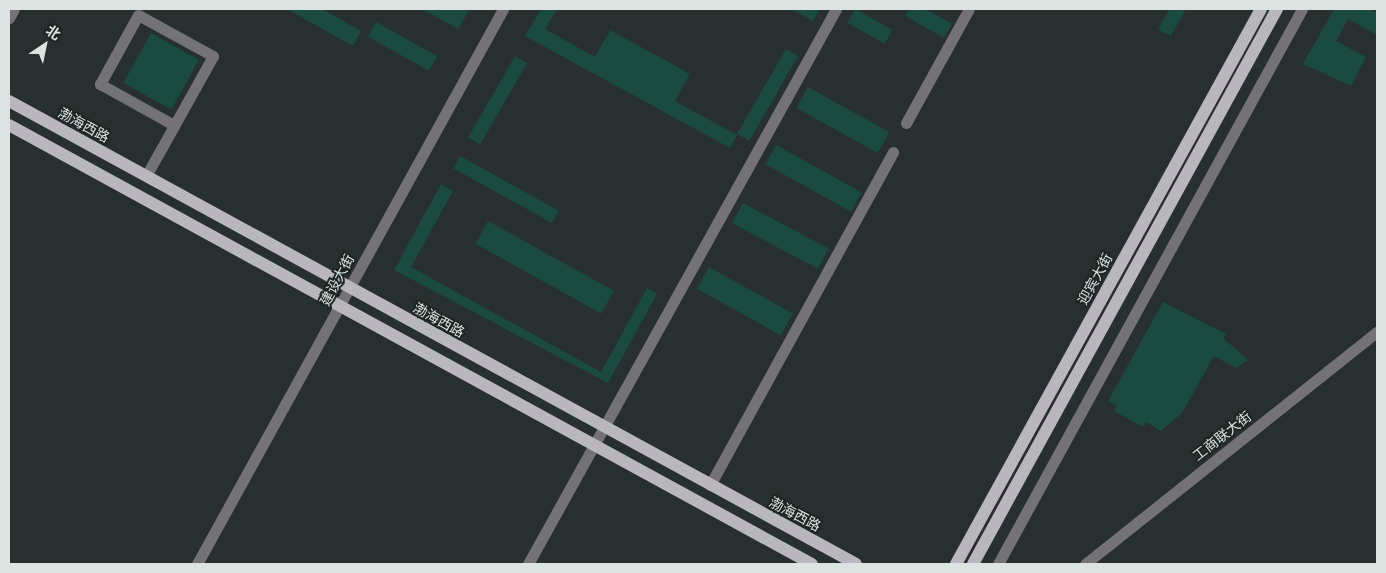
<!DOCTYPE html>
<meta charset="utf-8">
<style>
body{margin:0}
#map{position:relative;width:1386px;height:573px;overflow:hidden;background:#27302e;font-family:"Work Sans","Noto Sans SC",sans-serif}
div>[style]{position:absolute}
[style*='--x']{left:calc(var(--x)*1px);top:calc(var(--y)*1px);width:calc(var(--w)*1px);rotate:calc(var(--a)*1deg)}
.building>*{inset:0;background:#1a4a40;transform-origin:0 0}
.minor>*{height:11px;margin:-5.5px;padding:0 5.5px;transform-origin:5.5px;border-radius:5.5px;background:#747276}
.major>*{height:12px;margin:-6px;padding:0 6px;transform-origin:6px;border-radius:6px;background:#bab6bd}
span{translate:-50% -50%;white-space:nowrap;text-align:center;line-height:1.15;-webkit-text-stroke:4px #1d2624;paint-order:stroke}
.street-label{font-size:14px;color:#dde3e1}
.frame{position:absolute;inset:0;border:10px solid #dde3e1;pointer-events:none}
.north{position:absolute;left:20px;top:20px;width:50px;height:50px;-webkit-text-stroke:4px #1d2624;paint-order:stroke;rotate:34deg;font-size:14px;font-weight:700;line-height:20px;text-align:center;color:#dde3e1}
.north::after{content:'';display:block;margin:auto;width:18px;height:22px;background:#dde3e1;clip-path:polygon(50% 0,100% 100%,50% 72%,0 100%)}
</style>
<div id="map">
<div class="building">
<div style="clip-path:polygon(287px 9px,322px 9px,361px 31px,353px 46px)"></div>
<div style="clip-path:polygon(422px 9px,470px 9px,458px 29px)"></div>
<div style="clip-path:polygon(541px 9px,557px 9px,545px 29px,595px 57px,610px 30px,690px 74px,675px 101px,737px 135px,730px 148px,525px 36px)"></div>
<div style="clip-path:polygon(791px 9px,820px 9px,813px 21px)"></div>
<div style="left:855px;top:9px;width:43px;height:16px;rotate:29deg"></div>
<div style="clip-path:polygon(909px 9px,925px 9px,952px 24px,944px 38px,905px 16px)"></div>
<div style="clip-path:polygon(1169px 9px,1186px 9px,1171px 36px,1158px 30px)"></div>
<div style="clip-path:polygon(1334px 9px,1369px 9px,1377px 13px,1377px 35px,1348px 19px,1336px 41px,1366px 57px,1351px 86px,1303px 64px)"></div>
<div style="left:376px;top:22px;width:70px;height:17px;rotate:29deg"></div>
<div style="left:151px;top:33px;width:55px;height:57px;rotate:29deg"></div>
<div style="left:786px;top:49px;width:14px;height:98px;rotate:30deg"></div>
<div style="left:515px;top:56px;width:14px;height:94px;rotate:30deg"></div>
<div style="left:808px;top:87px;width:93px;height:24px;rotate:29deg"></div>
<div style="left:776px;top:145px;width:98px;height:22px;rotate:29deg"></div>
<div style="left:460px;top:156px;width:113px;height:14px;rotate:29deg"></div>
<div style="clip-path:polygon(441px 184px,453px 191px,411px 267px,601px 372px,647px 288px,657px 294px,608px 383px,394px 270px)"></div>
<div style="left:743px;top:203px;width:97px;height:23px;rotate:28deg"></div>
<div style="left:488px;top:221px;width:144px;height:26px;rotate:29deg"></div>
<div style="left:709px;top:267px;width:96px;height:25px;rotate:29deg"></div>
<div style="clip-path:polygon(1163px 302px,1226px 334px,1223px 338px,1248px 360px,1236px 368px,1214px 356px,1182px 413px,1161px 431px,1146px 422px,1143px 427px,1114px 411px,1117px 406px,1108px 401px)"></div>
</div>
<div class="minor">
<div style="--x:9;--y:18;--w:10;--a:-61"></div>
<div style="--x:906;--y:123;--w:130;--a:-61.1"></div>
<div style="--x:146;--y:176;--w:137;--a:-60.8"></div>
<div style="--x:213;--y:56;--w:85;--a:-151.3"></div>
<div style="--x:138;--y:15;--w:79;--a:118.8"></div>
<div style="--x:100;--y:84;--w:85;--a:29"></div>
<div style="--x:710;--y:485;--w:380;--a:-61.2"></div>
<div style="--x:197;--y:564;--w:634;--a:-61.13"></div>
<div style="--x:528;--y:564;--w:635;--a:-60.97"></div>
<div style="--x:998;--y:564;--w:633;--a:-61.29"></div>
<div style="--x:1085;--y:564;--w:373;--a:-38.5"></div>
</div>
<div class="major">
<div style="--x:9;--y:101;--w:965;--a:28.66"></div>
<div style="--x:9;--y:125;--w:915;--a:28.67"></div>
<div style="--x:956;--y:564;--w:633;--a:-61.21"></div>
<div style="--x:973;--y:564;--w:633;--a:-61.29"></div>
</div>
<div class="street-label">
<span style="left:84px;top:125px;rotate:29deg">渤海西路</span>
<span style="left:1095px;top:279px;rotate:-61deg">迎宾大街</span>
<span style="left:337px;top:280px;rotate:-62deg">建设大街</span>
<span style="left:439px;top:320px;rotate:29deg">渤海西路</span>
<span style="left:1222px;top:436px;rotate:-38deg">工商联大街</span>
<span style="left:795px;top:514px;rotate:28deg">渤海西路</span>
</div>
<div class="frame"></div>
<div class="north">北</div>
</div>
